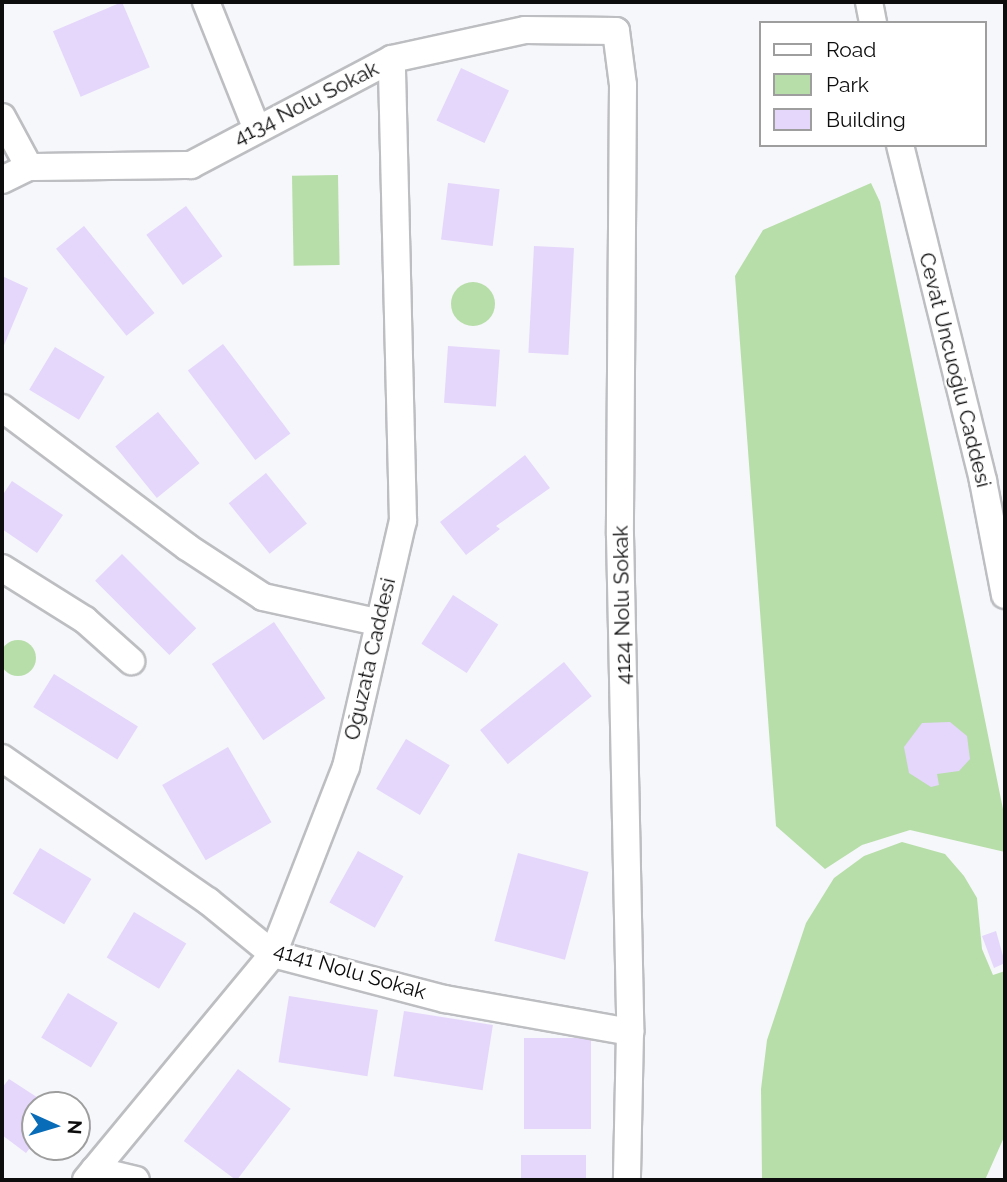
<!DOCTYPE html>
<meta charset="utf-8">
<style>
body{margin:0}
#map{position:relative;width:1007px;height:1182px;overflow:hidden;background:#f6f7fa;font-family:Raleway,sans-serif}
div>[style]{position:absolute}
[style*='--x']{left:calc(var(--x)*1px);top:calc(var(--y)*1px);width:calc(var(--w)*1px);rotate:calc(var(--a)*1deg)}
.green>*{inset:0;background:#b7dea9;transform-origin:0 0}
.round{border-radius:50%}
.building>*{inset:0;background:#e5d6fb;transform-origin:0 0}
.roads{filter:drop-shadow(2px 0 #bdbec1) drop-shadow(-2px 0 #bdbec1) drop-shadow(0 2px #bdbec1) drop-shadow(0 -2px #bdbec1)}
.minor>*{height:26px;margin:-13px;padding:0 13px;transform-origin:13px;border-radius:13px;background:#fff}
span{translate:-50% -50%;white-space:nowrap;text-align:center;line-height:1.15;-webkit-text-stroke:5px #fff;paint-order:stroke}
.street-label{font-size:21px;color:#0d0d0e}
.frame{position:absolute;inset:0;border:4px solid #0d0d0e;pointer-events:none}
.legend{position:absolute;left:759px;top:21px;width:228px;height:126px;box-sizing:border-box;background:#fff;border:2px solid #9e9e9f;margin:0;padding:9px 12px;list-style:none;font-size:21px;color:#0d0d0e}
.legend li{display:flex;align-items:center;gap:14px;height:35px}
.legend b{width:35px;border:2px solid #9e9e9f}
.north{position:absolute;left:21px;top:1091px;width:70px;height:70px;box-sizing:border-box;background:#fff;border:2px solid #9e9e9f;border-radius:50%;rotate:94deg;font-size:19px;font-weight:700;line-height:28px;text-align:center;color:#0d0d0e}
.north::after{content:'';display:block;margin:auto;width:24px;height:32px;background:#086cb8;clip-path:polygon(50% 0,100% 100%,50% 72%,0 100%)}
</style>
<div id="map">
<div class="green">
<div style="left:338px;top:175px;width:90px;height:46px;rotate:89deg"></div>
<div style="clip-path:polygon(871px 183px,880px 202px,1005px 819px,1005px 852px,910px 830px,862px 845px,825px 869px,776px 826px,735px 276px,763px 230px)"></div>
<div class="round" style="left:451px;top:282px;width:44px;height:44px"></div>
<div class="round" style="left:0;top:640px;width:36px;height:36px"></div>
<div style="clip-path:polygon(902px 842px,945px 854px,964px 876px,977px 898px,982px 949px,993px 975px,1005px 971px,1005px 1135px,985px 1180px,762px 1180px,761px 1089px,767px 1040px,806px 923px,834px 878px,864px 856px)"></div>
</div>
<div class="building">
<div style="left:122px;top:2px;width:71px;height:75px;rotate:67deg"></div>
<div style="left:461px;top:68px;width:53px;height:58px;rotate:25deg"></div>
<div style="left:448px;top:183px;width:52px;height:57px;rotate:7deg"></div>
<div style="left:186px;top:206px;width:62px;height:49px;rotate:54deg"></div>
<div style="left:84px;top:226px;width:112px;height:36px;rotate:51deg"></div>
<div style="left:534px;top:246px;width:40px;height:107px;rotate:3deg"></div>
<div style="clip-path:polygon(2px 276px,28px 288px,2px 350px)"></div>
<div style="left:223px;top:344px;width:112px;height:44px;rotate:53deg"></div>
<div style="left:448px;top:346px;width:52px;height:57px;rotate:4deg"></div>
<div style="left:55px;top:347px;width:58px;height:50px;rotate:31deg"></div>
<div style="left:158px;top:412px;width:66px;height:55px;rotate:51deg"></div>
<div style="clip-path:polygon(525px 455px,550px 488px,496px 526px,500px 529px,466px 555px,440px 522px)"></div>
<div style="left:266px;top:473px;width:65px;height:48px;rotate:51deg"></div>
<div style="clip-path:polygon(12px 481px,63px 515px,37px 553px,2px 529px,2px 496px)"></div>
<div style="left:122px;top:554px;width:105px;height:38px;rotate:45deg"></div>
<div style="left:453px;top:595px;width:54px;height:58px;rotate:33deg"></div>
<div style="left:274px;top:622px;width:92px;height:75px;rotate:56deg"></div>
<div style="left:564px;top:662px;width:44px;height:108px;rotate:51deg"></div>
<div style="left:54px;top:674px;width:99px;height:39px;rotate:32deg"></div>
<div style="clip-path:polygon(950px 722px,967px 736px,970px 759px,959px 771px,937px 774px,939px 785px,931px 787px,909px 773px,904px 747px,922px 723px)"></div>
<div style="left:406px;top:739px;width:51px;height:58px;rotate:31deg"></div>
<div style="left:228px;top:747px;width:87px;height:76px;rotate:60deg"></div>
<div style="left:40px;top:848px;width:60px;height:53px;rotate:31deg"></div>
<div style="left:358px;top:851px;width:52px;height:59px;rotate:29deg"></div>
<div style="left:518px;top:853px;width:73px;height:91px;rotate:15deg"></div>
<div style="left:134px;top:912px;width:61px;height:53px;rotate:31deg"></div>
<div style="clip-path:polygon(996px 931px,1005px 963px,994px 968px,982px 936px)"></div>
<div style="left:68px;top:993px;width:58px;height:52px;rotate:31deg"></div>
<div style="left:289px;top:996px;width:90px;height:67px;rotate:9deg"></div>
<div style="left:404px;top:1011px;width:90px;height:66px;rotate:9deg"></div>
<div style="left:524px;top:1038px;width:67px;height:91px"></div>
<div style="left:238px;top:1069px;width:66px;height:90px;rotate:37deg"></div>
<div style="clip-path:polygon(9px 1079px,49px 1105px,35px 1105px,35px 1141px,26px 1153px,2px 1135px,2px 1088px)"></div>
<div style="left:521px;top:1155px;width:65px;height:25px"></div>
</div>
<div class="roads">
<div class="minor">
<div style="--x:206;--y:2;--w:135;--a:68.2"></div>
<div style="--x:869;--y:2;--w:21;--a:79"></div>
<div style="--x:2;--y:117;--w:57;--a:61.6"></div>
<div style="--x:900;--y:145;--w:346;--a:76.1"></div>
<div style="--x:983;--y:481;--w:116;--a:79.1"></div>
<div style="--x:2;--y:180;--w:30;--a:-26"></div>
<div style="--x:29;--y:167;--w:162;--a:-0.7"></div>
<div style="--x:191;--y:165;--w:227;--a:-27.8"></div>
<div style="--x:392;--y:59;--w:136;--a:-12.3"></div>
<div style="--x:525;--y:30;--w:91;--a:0.6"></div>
<div style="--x:616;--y:31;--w:54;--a:82.6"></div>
<div style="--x:623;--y:85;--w:450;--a:90.4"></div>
<div style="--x:620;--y:535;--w:497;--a:88.8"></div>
<div style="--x:630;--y:1032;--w:148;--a:91.2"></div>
<div style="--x:2;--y:408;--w:231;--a:36.9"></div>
<div style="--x:187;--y:547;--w:91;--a:33.3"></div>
<div style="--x:263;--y:597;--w:117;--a:12.4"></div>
<div style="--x:2;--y:568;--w:98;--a:32.1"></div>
<div style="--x:85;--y:620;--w:62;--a:41.7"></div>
<div style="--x:2;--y:758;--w:251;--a:34.8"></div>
<div style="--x:208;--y:901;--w:84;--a:39.2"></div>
<div style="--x:273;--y:954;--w:178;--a:14.7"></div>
<div style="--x:445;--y:999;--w:188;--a:10.1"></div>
<div style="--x:94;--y:1170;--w:43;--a:13.4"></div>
<div style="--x:86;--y:1180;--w:293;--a:-50.4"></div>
<div style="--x:273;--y:954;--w:201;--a:-68.7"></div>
<div style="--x:346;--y:767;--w:253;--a:-77"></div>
<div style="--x:403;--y:521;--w:462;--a:-91.4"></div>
</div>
</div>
<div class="street-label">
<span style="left:306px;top:103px;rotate:-27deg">4134 Nolu Sokak</span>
<span style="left:955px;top:370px;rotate:76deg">Cevat Uncuoğlu Caddesi</span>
<span style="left:622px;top:605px;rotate:-91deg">4124 Nolu Sokak</span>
<span style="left:370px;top:659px;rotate:-77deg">Oğuzata Caddesi</span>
<span style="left:350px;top:971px;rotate:16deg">4141 Nolu Sokak</span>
</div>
<div class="frame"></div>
<ul class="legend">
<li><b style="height:9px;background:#fff"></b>Road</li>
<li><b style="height:19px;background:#b7dea9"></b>Park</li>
<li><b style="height:19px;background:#e5d6fb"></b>Building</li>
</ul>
<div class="north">N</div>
</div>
